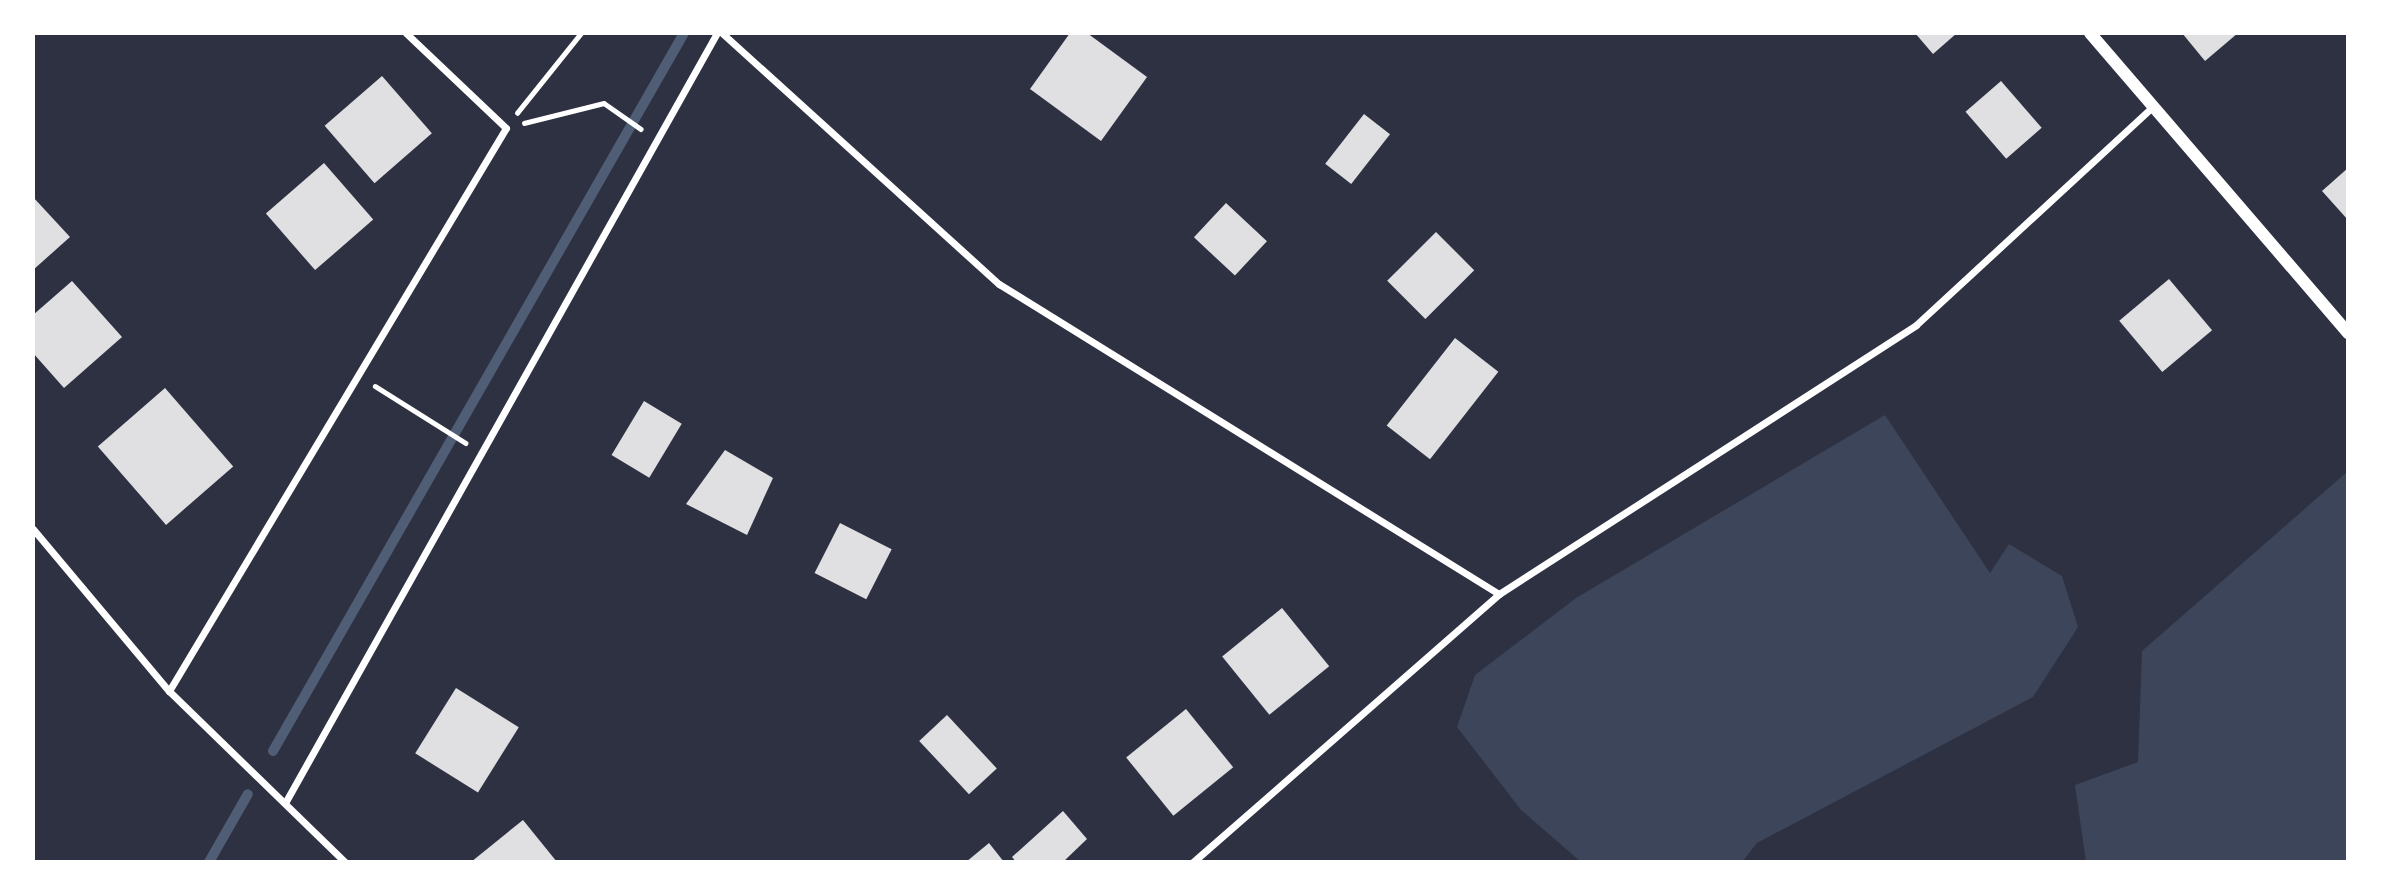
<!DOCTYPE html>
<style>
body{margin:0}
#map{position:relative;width:2381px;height:895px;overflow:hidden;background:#2d3142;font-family:"Source Sans 3",sans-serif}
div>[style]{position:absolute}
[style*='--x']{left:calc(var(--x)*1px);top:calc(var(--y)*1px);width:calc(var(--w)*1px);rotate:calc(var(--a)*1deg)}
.green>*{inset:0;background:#3c4559}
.stream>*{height:10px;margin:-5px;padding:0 5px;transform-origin:5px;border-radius:5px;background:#4f5d75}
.building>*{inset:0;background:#e0e0e3;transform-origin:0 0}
.path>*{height:4.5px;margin:-2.25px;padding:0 2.25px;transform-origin:2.25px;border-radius:2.25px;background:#fff}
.minor>*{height:7px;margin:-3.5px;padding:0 3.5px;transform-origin:3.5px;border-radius:3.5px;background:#fff}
.tertiary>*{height:12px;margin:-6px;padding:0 6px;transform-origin:6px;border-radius:6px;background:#fff}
span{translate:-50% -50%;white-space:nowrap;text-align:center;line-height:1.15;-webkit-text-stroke:5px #fff;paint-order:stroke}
.frame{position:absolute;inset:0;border:35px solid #fff;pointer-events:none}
</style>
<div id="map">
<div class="green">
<div style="clip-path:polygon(1885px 415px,1990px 573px,2009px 544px,2062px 576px,2078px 627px,2033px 697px,1757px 843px,1742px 862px,1581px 862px,1521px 810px,1457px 727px,1475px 675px,1576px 598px)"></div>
<div style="clip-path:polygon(2348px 471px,2348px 862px,2086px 862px,2075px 785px,2138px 762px,2142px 651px)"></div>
</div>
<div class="stream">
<div style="--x:273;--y:751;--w:827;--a:-60.21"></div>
<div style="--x:209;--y:862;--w:78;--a:-60.2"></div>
</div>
<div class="building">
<div style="clip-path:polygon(1070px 33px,1087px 33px,1147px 77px,1101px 141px,1030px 89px)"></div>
<div style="clip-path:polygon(1915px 33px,1957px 33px,1933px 54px)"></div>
<div style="clip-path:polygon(2182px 33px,2238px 33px,2205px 61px)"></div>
<div style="left:382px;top:76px;width:76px;height:76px;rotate:49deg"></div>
<div style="left:2001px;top:81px;width:62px;height:47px;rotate:49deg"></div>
<div style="left:1364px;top:114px;width:33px;height:63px;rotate:38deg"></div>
<div style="left:324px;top:163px;width:75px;height:77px;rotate:49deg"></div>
<div style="clip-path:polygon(2348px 168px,2348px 220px,2322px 191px)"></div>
<div style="clip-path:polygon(33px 197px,70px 237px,33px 270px)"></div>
<div style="left:1226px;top:203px;width:56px;height:47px;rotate:43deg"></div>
<div style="left:1436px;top:232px;width:54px;height:69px;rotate:45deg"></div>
<div style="left:2169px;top:279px;width:67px;height:65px;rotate:50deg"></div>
<div style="clip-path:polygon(72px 281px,122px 337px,64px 388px,33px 353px,33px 315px)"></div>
<div style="left:1455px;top:338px;width:55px;height:111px;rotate:38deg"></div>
<div style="left:165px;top:388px;width:104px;height:89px;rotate:49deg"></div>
<div style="left:644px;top:401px;width:44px;height:63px;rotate:31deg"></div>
<div style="clip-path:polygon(725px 450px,773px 478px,747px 535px,686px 504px)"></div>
<div style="left:840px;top:523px;width:58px;height:56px;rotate:27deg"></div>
<div style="left:1282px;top:608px;width:75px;height:77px;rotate:51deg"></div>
<div style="left:456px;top:688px;width:74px;height:77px;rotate:32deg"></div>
<div style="left:1186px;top:709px;width:75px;height:77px;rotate:51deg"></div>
<div style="left:947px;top:715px;width:73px;height:38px;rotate:47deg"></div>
<div style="clip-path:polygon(1063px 811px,1087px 839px,1063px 862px,1016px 862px,1012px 857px)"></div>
<div style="clip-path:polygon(523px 820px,557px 862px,471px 862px)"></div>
<div style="clip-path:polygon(989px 843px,1004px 862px,966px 862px)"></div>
</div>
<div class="path">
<div style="--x:517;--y:113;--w:102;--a:-51.3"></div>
<div style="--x:524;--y:123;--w:82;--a:-14"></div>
<div style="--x:604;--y:103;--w:45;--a:35.1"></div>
<div style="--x:375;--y:386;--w:107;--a:32.1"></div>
</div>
<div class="minor">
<div style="--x:722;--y:33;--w:374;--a:42.2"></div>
<div style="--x:999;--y:284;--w:588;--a:31.8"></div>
<div style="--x:33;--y:529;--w:212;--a:50"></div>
<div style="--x:169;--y:691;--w:245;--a:44.2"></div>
<div style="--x:169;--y:691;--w:656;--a:-59.1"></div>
<div style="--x:506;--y:128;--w:138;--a:-136.5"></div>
<div style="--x:285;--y:803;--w:883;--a:-60.71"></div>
<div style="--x:1193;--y:862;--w:407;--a:-41.2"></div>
<div style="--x:1499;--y:594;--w:496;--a:-32.8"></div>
<div style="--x:1916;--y:325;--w:323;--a:-42.7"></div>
</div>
<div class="tertiary">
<div style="--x:2090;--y:33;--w:396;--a:49.3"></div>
</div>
<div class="frame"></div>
</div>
